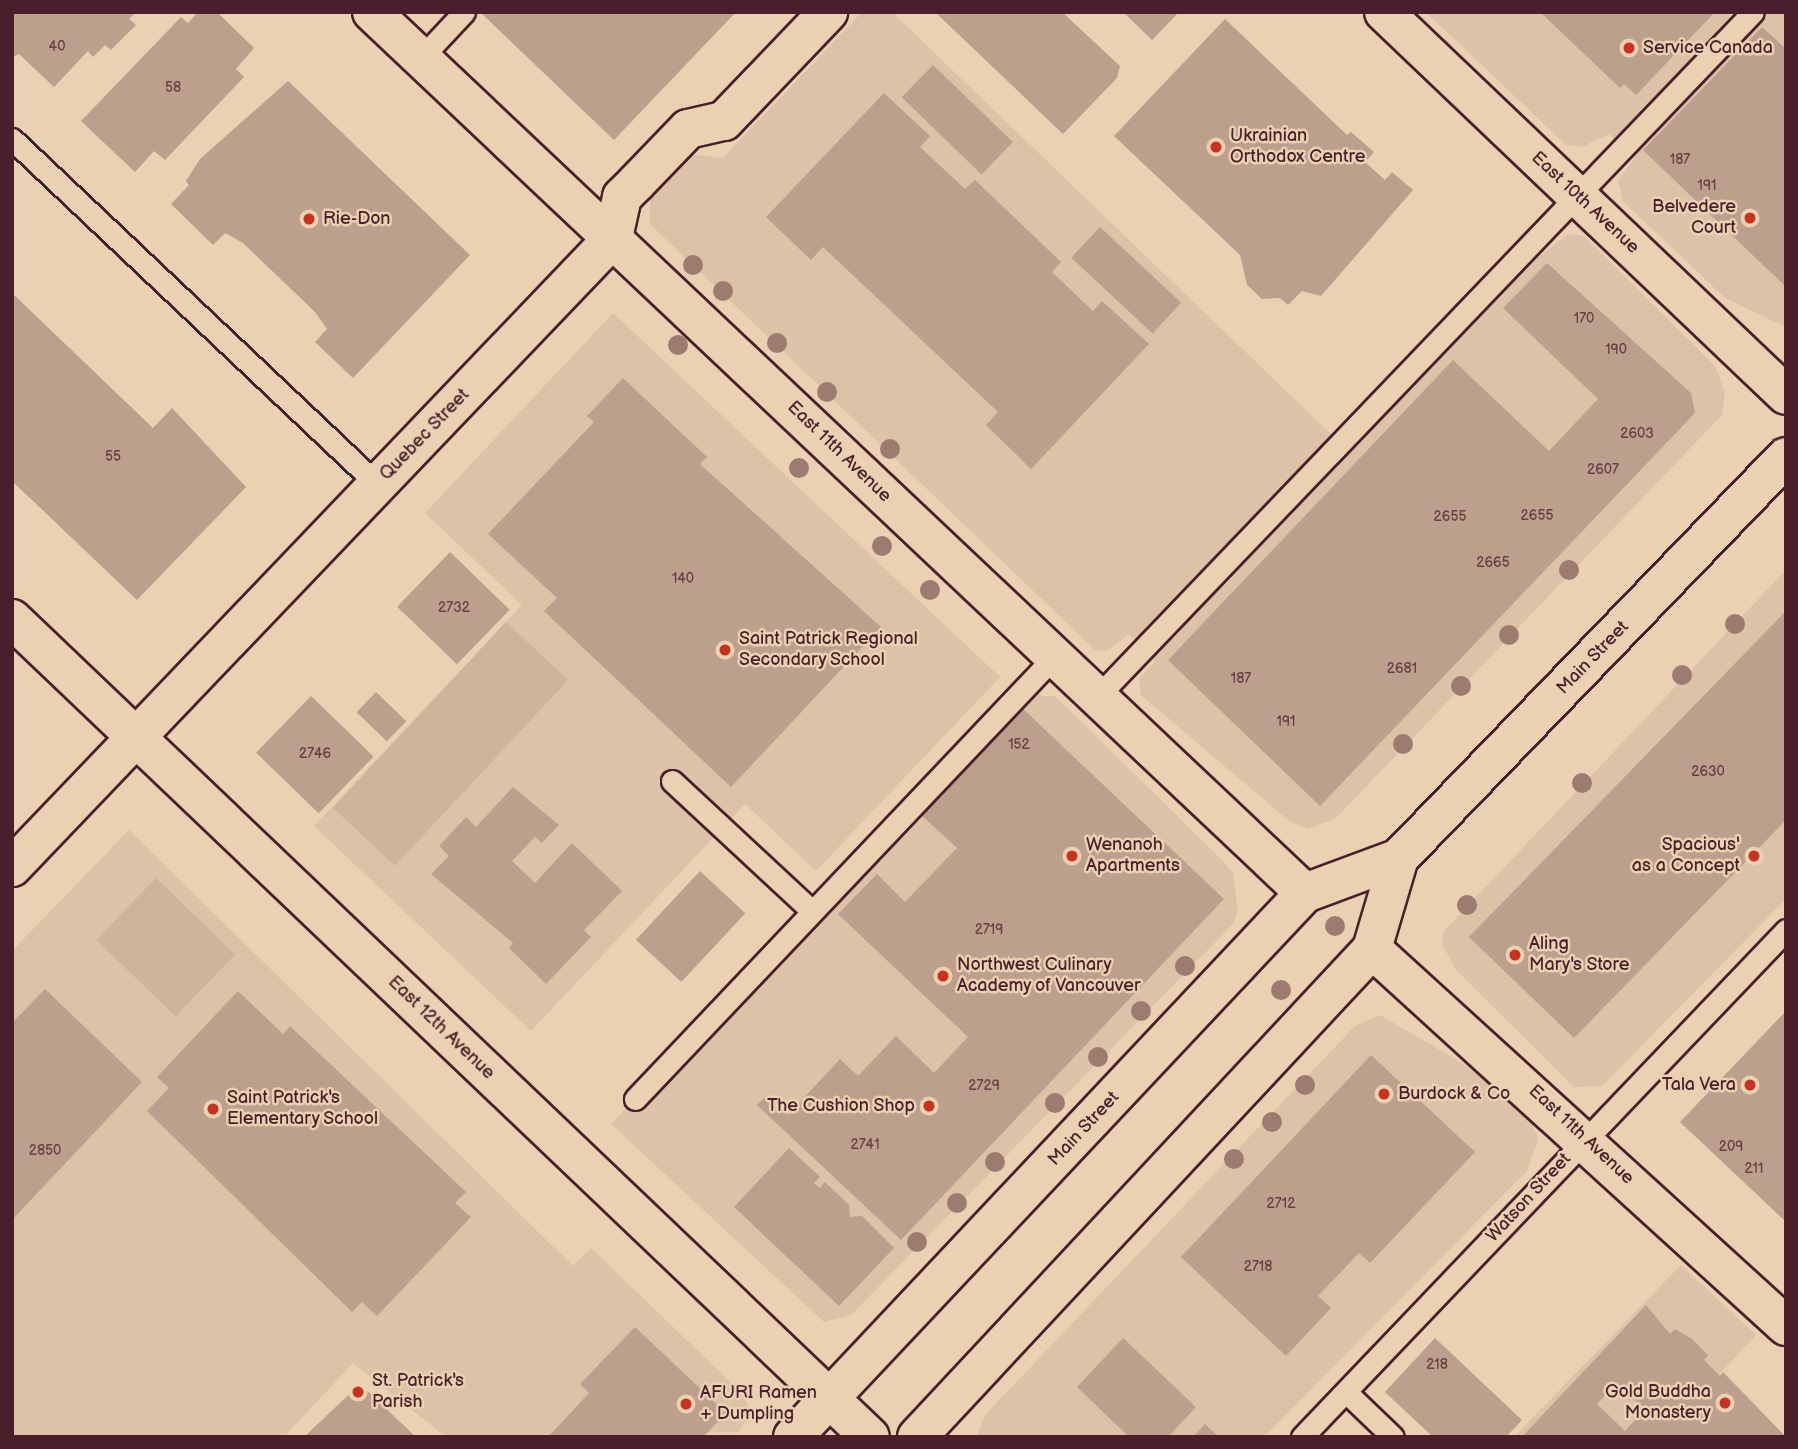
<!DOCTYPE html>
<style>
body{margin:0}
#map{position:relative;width:1798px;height:1449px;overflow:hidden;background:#e9d1b2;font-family:"Balsamiq Sans",sans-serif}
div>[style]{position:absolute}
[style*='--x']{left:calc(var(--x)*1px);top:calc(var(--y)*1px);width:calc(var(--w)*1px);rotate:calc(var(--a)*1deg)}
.built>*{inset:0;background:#dcc2a7}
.green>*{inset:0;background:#cfb49c;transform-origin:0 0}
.building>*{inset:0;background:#bc9f8d;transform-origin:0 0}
.roads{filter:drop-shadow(2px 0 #4a1f2b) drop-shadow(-2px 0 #4a1f2b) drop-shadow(0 2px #4a1f2b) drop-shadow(0 -2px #4a1f2b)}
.service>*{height:21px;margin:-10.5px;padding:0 10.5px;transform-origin:10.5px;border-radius:10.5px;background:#e9d1b2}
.minor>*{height:38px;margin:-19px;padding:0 19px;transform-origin:19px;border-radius:19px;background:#e9d1b2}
.tertiary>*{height:38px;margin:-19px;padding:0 19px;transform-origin:19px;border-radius:19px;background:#e9d1b2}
.secondary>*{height:38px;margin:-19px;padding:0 19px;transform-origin:19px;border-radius:19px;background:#e9d1b2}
.trees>*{width:20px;height:20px;margin:-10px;border-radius:50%;background:#9d7b71}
.dots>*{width:19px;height:19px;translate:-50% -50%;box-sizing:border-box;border:4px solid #e9d1b2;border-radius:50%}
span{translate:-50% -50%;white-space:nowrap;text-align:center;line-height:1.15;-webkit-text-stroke:5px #e9d1b2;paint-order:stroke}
.number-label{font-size:14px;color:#663f44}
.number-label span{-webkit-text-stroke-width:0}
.poi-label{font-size:18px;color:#4a1f2b}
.left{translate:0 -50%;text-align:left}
.right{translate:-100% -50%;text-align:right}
.street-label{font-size:18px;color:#4a1f2b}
.frame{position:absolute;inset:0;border:14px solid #4a1f2b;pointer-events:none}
</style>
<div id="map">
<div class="built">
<div style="clip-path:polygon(862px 12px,892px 12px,1338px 441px,1525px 245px,1539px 257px,1568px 234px,1584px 236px,1715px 366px,1725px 393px,1722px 415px,1336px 818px,1308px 829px,1289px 821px,1141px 695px,1139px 679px,1155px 661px,1129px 634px,1107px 651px,1095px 650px,650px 224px,650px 196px,688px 154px,723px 158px)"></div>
<div style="clip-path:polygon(1426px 12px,1734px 12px,1630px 139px,1761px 12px,1786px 12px,1786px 327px,1725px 298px,1623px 201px,1618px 180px,1635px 158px,1609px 134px,1582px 147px,1566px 145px)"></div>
<div style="clip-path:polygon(613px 313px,1000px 677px,816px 871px,745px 804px,531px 1031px,314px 826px,522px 605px,425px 513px)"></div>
<div style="clip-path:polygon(1786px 570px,1786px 899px,1602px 1086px,1574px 1087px,1456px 970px,1442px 944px,1444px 931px)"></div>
<div style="clip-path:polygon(1028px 684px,1042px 696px,1055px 696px,1222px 860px,1233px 873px,1238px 910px,1233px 924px,851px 1315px,824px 1322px,611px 1124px)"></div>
<div style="clip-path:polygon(129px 830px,573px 1266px,591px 1248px,744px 1395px,750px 1413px,739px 1432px,446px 1437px,353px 1363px,284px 1437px,12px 1437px,12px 951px)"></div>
<div style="clip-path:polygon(1380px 1015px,1476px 1071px,1531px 1120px,1538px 1140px,1527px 1171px,1264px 1437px,976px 1437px,985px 1415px,1355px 1026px)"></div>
<div style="clip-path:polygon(1681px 1265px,1756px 1335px,1661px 1437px,1514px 1437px)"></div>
</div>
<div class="green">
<div style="left:506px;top:622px;width:85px;height:254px;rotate:43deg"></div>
<div style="left:156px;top:878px;width:110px;height:86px;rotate:44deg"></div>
</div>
<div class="building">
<div style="clip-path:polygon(12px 12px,136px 12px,129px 19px,136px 25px,111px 50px,105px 45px,93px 57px,88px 51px,54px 87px,19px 54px,12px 57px)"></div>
<div style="clip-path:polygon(198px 12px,217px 12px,254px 48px,236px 69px,244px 77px,165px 160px,154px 151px,135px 172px,81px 121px,181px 17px,188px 23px)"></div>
<div style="clip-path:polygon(480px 12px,736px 12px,614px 140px)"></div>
<div style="clip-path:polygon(935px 12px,1062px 12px,1120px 66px,1117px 78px,1063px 134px)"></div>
<div style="clip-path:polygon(1123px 12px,1179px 12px,1152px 40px)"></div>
<div style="clip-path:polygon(1540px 12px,1715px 12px,1636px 95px,1624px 84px,1620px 88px)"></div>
<div style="clip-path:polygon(1225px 19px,1347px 135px,1351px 132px,1374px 152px,1365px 162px,1385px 180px,1392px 172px,1413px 190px,1321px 296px,1302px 291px,1288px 305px,1280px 298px,1262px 299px,1247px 285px,1240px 255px,1114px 136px)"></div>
<div style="clip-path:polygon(1762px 27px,1786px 49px,1786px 287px,1643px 150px)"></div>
<div style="left:933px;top:65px;width:111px;height:45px;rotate:44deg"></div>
<div style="clip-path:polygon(288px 81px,470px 255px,353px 378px,315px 342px,327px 329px,315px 312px,243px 243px,225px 233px,213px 245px,171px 204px,189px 185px,186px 181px,200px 159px)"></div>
<div style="clip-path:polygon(884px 93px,930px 136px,920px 147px,965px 189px,975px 180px,1061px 262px,1052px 272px,1093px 311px,1102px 301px,1149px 344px,1031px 469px,986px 425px,998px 412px,823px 247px,811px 260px,766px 217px)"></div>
<div style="left:1100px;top:227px;width:111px;height:42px;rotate:43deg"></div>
<div style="clip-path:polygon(1547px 263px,1691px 393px,1695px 413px,1320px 806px,1168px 660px,1453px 360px,1549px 451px,1598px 399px,1503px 308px)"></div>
<div style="clip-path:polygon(12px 293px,153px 428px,172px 408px,246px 487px,137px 600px,12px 481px)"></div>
<div style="clip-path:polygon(623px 378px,707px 457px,700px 464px,881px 627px,731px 787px,544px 611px,557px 598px,488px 534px,594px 422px,587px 416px)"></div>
<div style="left:450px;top:552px;width:83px;height:76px;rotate:44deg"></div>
<div style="clip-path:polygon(1786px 611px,1786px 820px,1574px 1038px,1469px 937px)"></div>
<div style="left:376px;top:692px;width:42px;height:28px;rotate:44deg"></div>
<div style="left:311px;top:696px;width:87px;height:79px;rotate:44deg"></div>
<div style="clip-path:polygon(1020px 706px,1224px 899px,901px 1240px,757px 1105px,767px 1095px,788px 1115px,840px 1059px,858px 1076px,896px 1036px,934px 1073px,968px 1037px,838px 914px,877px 874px,905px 902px,957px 848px,919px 813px)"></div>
<div style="clip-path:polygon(513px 787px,559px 825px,542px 843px,535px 837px,512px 861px,535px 883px,572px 843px,622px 891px,584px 930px,591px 937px,546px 984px,509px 948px,513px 943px,431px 874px,449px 856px,439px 846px,466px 817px,476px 827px)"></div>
<div style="left:700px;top:871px;width:62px;height:94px;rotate:43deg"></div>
<div style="clip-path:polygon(45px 989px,142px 1082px,12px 1220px,12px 1023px)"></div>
<div style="clip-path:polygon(238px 991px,283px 1034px,290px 1026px,466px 1192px,455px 1203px,471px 1217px,377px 1316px,362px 1302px,352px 1312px,147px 1111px,169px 1088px,157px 1077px)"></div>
<div style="clip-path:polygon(1786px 1011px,1786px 1222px,1680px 1122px)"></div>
<div style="clip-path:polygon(1371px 1055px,1475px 1152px,1370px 1263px,1359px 1253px,1318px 1296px,1331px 1308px,1286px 1356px,1181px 1257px)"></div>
<div style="clip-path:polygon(789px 1148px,820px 1177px,814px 1183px,820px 1188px,825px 1182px,849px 1205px,850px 1217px,862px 1216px,894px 1248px,839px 1306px,734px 1207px)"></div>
<div style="clip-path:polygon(evenodd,1646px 1305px,1670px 1334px,1675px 1329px,1692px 1339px,1708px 1355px,1704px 1360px,1720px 1376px,1723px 1372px,1786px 1437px,1522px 1437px,1646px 1305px,1617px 1383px,1645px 1409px,1625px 1431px,1597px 1404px,1617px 1383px)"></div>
<div style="clip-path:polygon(635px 1327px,726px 1413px,703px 1437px,548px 1437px,589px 1393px,580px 1384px)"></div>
<div style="clip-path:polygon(1123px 1338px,1196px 1407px,1168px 1437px,1129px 1437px,1077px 1387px)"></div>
<div style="clip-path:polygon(1435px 1338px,1522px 1420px,1506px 1437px,1433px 1437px,1385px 1392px)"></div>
<div style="clip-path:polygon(360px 1384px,416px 1437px,304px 1437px)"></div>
<div style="clip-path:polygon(1205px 1424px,1219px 1437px,1193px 1437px)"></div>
</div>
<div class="roads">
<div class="service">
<div style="--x:421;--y:58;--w:63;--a:-46.9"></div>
<div style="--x:12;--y:139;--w:504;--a:43.39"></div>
<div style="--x:1097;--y:697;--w:948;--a:-46.24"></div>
<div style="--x:672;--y:781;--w:191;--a:42.9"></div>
<div style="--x:635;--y:1099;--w:609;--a:-46.53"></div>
<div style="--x:1346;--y:1392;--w:65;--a:43.8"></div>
<div style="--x:1302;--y:1437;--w:701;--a:-46.33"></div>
</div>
<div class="minor">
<div style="--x:372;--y:12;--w:1283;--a:43.36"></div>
<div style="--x:1384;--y:12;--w:555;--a:43.61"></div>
<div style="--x:12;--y:867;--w:870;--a:-46.3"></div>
<div style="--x:613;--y:238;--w:42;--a:-77.6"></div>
<div style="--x:622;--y:197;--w:20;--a:-45"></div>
<div style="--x:636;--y:183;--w:75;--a:-46.1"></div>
<div style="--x:688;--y:129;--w:37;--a:-13"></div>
<div style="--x:724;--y:121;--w:151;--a:-46.3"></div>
<div style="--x:1372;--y:949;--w:560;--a:42.32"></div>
</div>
<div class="tertiary">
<div style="--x:12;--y:619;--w:1185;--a:43.63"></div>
</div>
<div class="secondary">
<div style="--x:793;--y:1437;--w:747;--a:-46.74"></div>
<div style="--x:1305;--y:893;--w:100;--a:-20.4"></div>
<div style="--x:1399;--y:858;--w:557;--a:-46.02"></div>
<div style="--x:917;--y:1437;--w:667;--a:-47"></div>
<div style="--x:1372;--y:949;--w:95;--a:-73.5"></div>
</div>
</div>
<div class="trees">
<div style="left:693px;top:265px"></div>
<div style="left:723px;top:291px"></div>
<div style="left:777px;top:343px"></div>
<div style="left:678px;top:345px"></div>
<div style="left:827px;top:392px"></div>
<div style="left:890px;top:449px"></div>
<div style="left:799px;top:468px"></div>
<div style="left:882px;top:546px"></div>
<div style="left:1569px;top:570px"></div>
<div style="left:930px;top:590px"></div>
<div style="left:1735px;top:624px"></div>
<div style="left:1509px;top:635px"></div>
<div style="left:1682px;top:675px"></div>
<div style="left:1461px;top:686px"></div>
<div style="left:1403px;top:744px"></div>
<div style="left:1582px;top:783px"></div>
<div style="left:1467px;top:905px"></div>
<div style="left:1335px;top:926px"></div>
<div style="left:1185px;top:966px"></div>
<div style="left:1281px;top:990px"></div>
<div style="left:1141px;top:1011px"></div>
<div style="left:1098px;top:1057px"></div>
<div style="left:1305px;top:1085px"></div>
<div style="left:1055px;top:1103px"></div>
<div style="left:1272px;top:1122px"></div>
<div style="left:1234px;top:1159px"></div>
<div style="left:995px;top:1162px"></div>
<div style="left:957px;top:1203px"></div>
<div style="left:917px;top:1242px"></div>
</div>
<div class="dots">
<div style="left:1629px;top:48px;background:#c8321e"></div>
<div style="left:1216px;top:147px;background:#c8321e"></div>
<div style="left:1750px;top:218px;background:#c8321e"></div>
<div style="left:309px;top:219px;background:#c8321e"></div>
<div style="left:725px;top:650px;background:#c8321e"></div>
<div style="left:1072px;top:856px;background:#c8321e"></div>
<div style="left:1754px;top:856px;background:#c8321e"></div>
<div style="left:1515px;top:955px;background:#c8321e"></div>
<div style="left:943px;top:976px;background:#c8321e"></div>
<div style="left:1750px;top:1085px;background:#c8321e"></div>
<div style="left:1384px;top:1094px;background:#c8321e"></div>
<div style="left:929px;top:1106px;background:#c8321e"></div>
<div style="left:213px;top:1109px;background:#c8321e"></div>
<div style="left:358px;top:1392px;background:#c8321e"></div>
<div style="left:1725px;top:1403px;background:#c8321e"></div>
<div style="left:686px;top:1404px;background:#c8321e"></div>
</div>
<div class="number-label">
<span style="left:57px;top:47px">40</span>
<span style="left:173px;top:88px">58</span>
<span style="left:1680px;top:160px">187</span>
<span style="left:1707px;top:186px">191</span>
<span style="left:1584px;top:319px">170</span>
<span style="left:1616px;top:350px">190</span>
<span style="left:1637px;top:434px">2603</span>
<span style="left:113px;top:457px">55</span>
<span style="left:1603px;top:470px">2607</span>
<span style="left:1537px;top:516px">2655</span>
<span style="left:1450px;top:517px">2655</span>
<span style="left:1493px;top:563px">2665</span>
<span style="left:683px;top:579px">140</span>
<span style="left:454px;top:608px">2732</span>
<span style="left:1402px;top:669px">2681</span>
<span style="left:1241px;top:679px">187</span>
<span style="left:1286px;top:722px">191</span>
<span style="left:1019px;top:745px">152</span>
<span style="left:315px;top:754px">2746</span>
<span style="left:1708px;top:772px">2630</span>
<span style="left:989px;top:930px">2719</span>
<span style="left:984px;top:1086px">2729</span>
<span style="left:865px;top:1145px">2741</span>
<span style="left:1731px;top:1147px">209</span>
<span style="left:45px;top:1151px">2850</span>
<span style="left:1754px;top:1169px">211</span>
<span style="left:1281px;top:1204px">2712</span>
<span style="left:1258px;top:1267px">2718</span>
<span style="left:1437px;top:1365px">218</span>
</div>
<div class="poi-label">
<span class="left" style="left:1643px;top:48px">Service Canada</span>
<span class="left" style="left:1230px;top:147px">Ukrainian<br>Orthodox Centre</span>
<span class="right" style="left:1736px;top:218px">Belvedere<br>Court</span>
<span class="left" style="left:323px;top:219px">Rie-Don</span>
<span class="left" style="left:739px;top:650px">Saint Patrick Regional<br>Secondary School</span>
<span class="left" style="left:1086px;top:856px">Wenanoh<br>Apartments</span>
<span class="right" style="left:1740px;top:856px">Spacious'<br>as a Concept</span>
<span class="left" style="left:1529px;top:955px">Aling<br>Mary's Store</span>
<span class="left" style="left:957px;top:976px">Northwest Culinary<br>Academy of Vancouver</span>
<span class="right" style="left:1736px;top:1085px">Tala Vera</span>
<span class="left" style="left:1398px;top:1094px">Burdock &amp; Co</span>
<span class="left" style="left:227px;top:1109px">Saint Patrick's<br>Elementary School</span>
<span class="right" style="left:915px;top:1106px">The Cushion Shop</span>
<span class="left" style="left:372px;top:1392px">St. Patrick's<br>Parish</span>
<span class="right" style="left:1711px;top:1403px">Gold Buddha<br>Monastery</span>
<span class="left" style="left:700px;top:1404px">AFURI Ramen<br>+ Dumpling</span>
</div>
<div class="street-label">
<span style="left:1585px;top:203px;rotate:43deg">East 10th Avenue</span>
<span style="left:425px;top:435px;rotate:-46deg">Quebec Street</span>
<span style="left:839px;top:452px;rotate:44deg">East 11th Avenue</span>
<span style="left:1593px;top:658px;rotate:-46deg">Main Street</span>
<span style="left:441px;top:1028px;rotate:44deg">East 12th Avenue</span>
<span style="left:1084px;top:1129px;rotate:-47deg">Main Street</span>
<span style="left:1581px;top:1135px;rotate:43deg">East 11th Avenue</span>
<span style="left:1529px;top:1198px;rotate:-47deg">Watson Street</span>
</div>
<div class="frame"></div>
</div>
